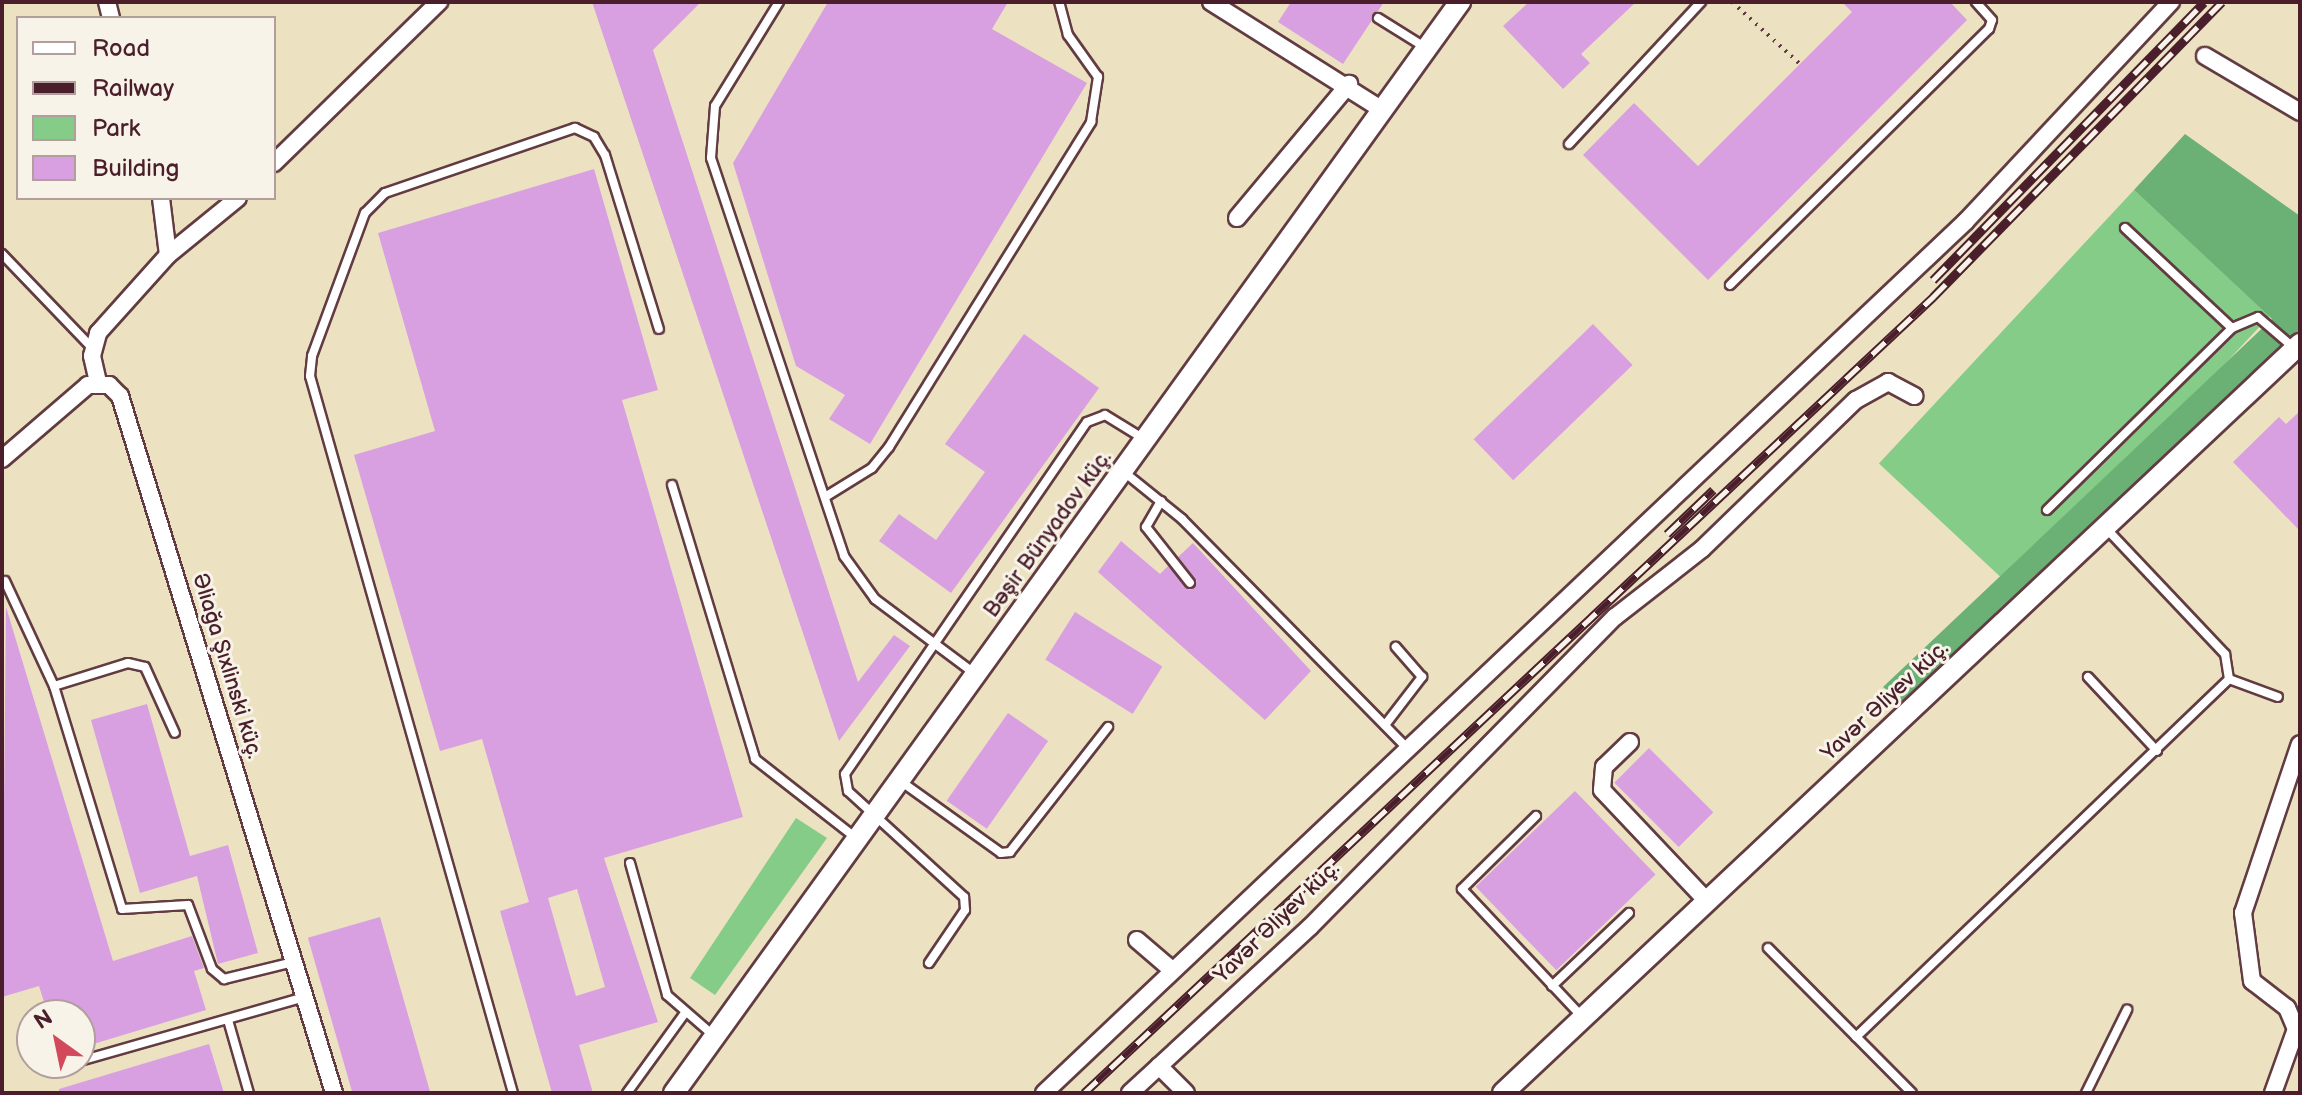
<!DOCTYPE html>
<meta charset="utf-8">
<style>
body{margin:0}
#map{position:relative;width:2302px;height:1095px;overflow:hidden;background:#ece2c2;font-family:"Balsamiq Sans",sans-serif}
div>[style]{position:absolute}
[style*='--x']{left:calc(var(--x)*1px);top:calc(var(--y)*1px);width:calc(var(--w)*1px);rotate:calc(var(--a)*1deg)}
.green>*{inset:0;background:#84cc87;transform-origin:0 0}
.forest>*{inset:0;background:#6bb074}
.building>*{inset:0;background:#d8a0e0;transform-origin:0 0}
.path>*{height:4px;margin-top:-2px;transform-origin:0;background:repeating-linear-gradient(90deg,#623c42 0 2px,transparent 0 8px)}
.roads{filter:drop-shadow(2px 0 #623c42) drop-shadow(-2px 0 #623c42) drop-shadow(0 2px #623c42) drop-shadow(0 -2px #623c42)}
.service>*{height:8px;margin:-4px;padding:0 4px;transform-origin:4px;border-radius:4px;background:#fff}
.minor>*{height:16px;margin:-8px;padding:0 8px;transform-origin:8px;border-radius:8px;background:#fff}
.tertiary>*{height:20px;margin:-10px;padding:0 10px;transform-origin:10px;border-radius:10px;background:#fff}
.rail>*{height:9px;margin-top:-4.5px;transform-origin:0;background:repeating-linear-gradient(90deg,#f7f3e8 0 18px,#4a1f2b 0 36px);box-sizing:border-box;border-block:2px solid #4a1f2b}
span{translate:-50% -50%;white-space:nowrap;text-align:center;line-height:1.15;-webkit-text-stroke:6px #f7f3e8;paint-order:stroke}
.street-label{font-size:22px;color:#4a1f2b}
.frame{position:absolute;inset:0;border:4px solid #4a1f2b;pointer-events:none}
.legend{position:absolute;left:16px;top:16px;width:260px;height:184px;box-sizing:border-box;background:#f7f3e8;border:2px solid #b29e9c;margin:0;padding:10px 14px;list-style:none;font-size:24px;color:#4a1f2b}
.legend li{display:flex;align-items:center;gap:16px;height:40px}
.legend b{width:40px;border:2px solid #b29e9c}
.north{position:absolute;left:16px;top:999px;width:80px;height:80px;box-sizing:border-box;background:#f7f3e8;border:2px solid #b29e9c;border-radius:50%;rotate:327deg;font-size:22px;font-weight:700;line-height:32px;text-align:center;color:#4a1f2b}
.north::after{content:'';display:block;margin:auto;width:28px;height:36px;background:#d1495b;clip-path:polygon(50% 0,100% 100%,50% 72%,0 100%)}
</style>
<div id="map">
<div class="green">
<div style="left:2134px;top:190px;width:185px;height:374px;rotate:43deg"></div>
<div style="clip-path:polygon(796px 818px,827px 838px,715px 995px,690px 978px)"></div>
</div>
<div class="forest">
<div style="clip-path:polygon(2185px 134px,2300px 216px,2300px 330px,1905px 704px,1883px 687px,2272px 319px,2134px 190px)"></div>
</div>
<div class="building">
<div style="clip-path:polygon(592px 2px,701px 2px,653px 50px,858px 682px,894px 635px,910px 646px,839px 741px)"></div>
<div style="clip-path:polygon(828px 2px,1008px 2px,992px 29px,1087px 83px,870px 444px,829px 419px,845px 395px,796px 366px,733px 163px)"></div>
<div style="clip-path:polygon(1291px 2px,1384px 2px,1343px 64px,1278px 22px)"></div>
<div style="clip-path:polygon(1529px 2px,1636px 2px,1581px 54px,1590px 63px,1563px 89px,1503px 26px)"></div>
<div style="clip-path:polygon(1842px 2px,1950px 2px,1967px 20px,1708px 280px,1583px 155px,1634px 103px,1698px 166px,1852px 12px)"></div>
<div style="clip-path:polygon(evenodd,594px 169px,658px 390px,622px 400px,743px 817px,604px 858px,658px 1022px,579px 1045px,593px 1093px,552px 1093px,500px 911px,529px 902px,482px 739px,440px 751px,354px 455px,435px 431px,378px 233px,594px 169px,577px 889px,605px 987px,576px 996px,548px 898px,577px 889px)"></div>
<div style="left:1593px;top:324px;width:57px;height:166px;rotate:46deg"></div>
<div style="clip-path:polygon(1024px 334px,1099px 388px,951px 593px,879px 541px,899px 514px,936px 540px,985px 472px,945px 444px)"></div>
<div style="clip-path:polygon(2300px 411px,2300px 531px,2233px 462px,2279px 417px,2286px 424px)"></div>
<div style="clip-path:polygon(1121px 541px,1160px 574px,1168px 566px,1190px 590px,1197px 581px,1178px 557px,1193px 543px,1311px 671px,1265px 720px,1098px 572px)"></div>
<div style="clip-path:polygon(6px 607px,113px 961px,192px 936px,204px 968px,194px 971px,206px 1010px,80px 1048px,80px 1015px,48px 1015px,39px 986px,2px 997px)"></div>
<div style="left:1075px;top:612px;width:103px;height:56px;rotate:32deg"></div>
<div style="clip-path:polygon(147px 704px,190px 856px,228px 845px,258px 953px,218px 964px,197px 876px,140px 893px,91px 720px)"></div>
<div style="left:1008px;top:713px;width:49px;height:107px;rotate:35deg"></div>
<div style="left:1649px;top:748px;width:91px;height:49px;rotate:45deg"></div>
<div style="left:1575px;top:791px;width:116px;height:138px;rotate:46deg"></div>
<div style="left:380px;top:917px;width:183px;height:75px;rotate:74deg"></div>
<div style="clip-path:polygon(209px 1044px,224px 1093px,59px 1093px,59px 1089px)"></div>
</div>
<div class="path">
<div style="--x:1732;--y:2;--w:92;--a:42.4"></div>
</div>
<div class="roads">
<div class="service">
<div style="--x:779;--y:2;--w:122;--a:121.6"></div>
<div style="--x:715;--y:106;--w:52;--a:94.4"></div>
<div style="--x:711;--y:158;--w:420;--a:71.5"></div>
<div style="--x:844;--y:556;--w:53;--a:54.2"></div>
<div style="--x:875;--y:599;--w:124;--a:36.8"></div>
<div style="--x:1378;--y:18;--w:57;--a:32"></div>
<div style="--x:1569;--y:144;--w:194;--a:-47.1"></div>
<div style="--x:2125;--y:228;--w:146;--a:43.1"></div>
<div style="--x:2;--y:254;--w:130;--a:46.2"></div>
<div style="--x:1730;--y:285;--w:364;--a:-44.7"></div>
<div style="--x:1989;--y:29;--w:9;--a:-72"></div>
<div style="--x:1992;--y:20;--w:24;--a:-132"></div>
<div style="--x:1124;--y:472;--w:75;--a:39"></div>
<div style="--x:1182;--y:519;--w:324;--a:45.5"></div>
<div style="--x:672;--y:485;--w:286;--a:73.1"></div>
<div style="--x:755;--y:759;--w:128;--a:38"></div>
<div style="--x:825;--y:497;--w:55;--a:-31.7"></div>
<div style="--x:872;--y:468;--w:27;--a:-51"></div>
<div style="--x:889;--y:447;--w:383;--a:-58.1"></div>
<div style="--x:1091;--y:122;--w:46;--a:-81.2"></div>
<div style="--x:1098;--y:77;--w:52;--a:-125.5"></div>
<div style="--x:1068;--y:35;--w:34;--a:-105"></div>
<div style="--x:1161;--y:501;--w:30;--a:120"></div>
<div style="--x:1146;--y:527;--w:71;--a:51.8"></div>
<div style="--x:2047;--y:510;--w:260;--a:-44.5"></div>
<div style="--x:2232;--y:328;--w:28;--a:-23"></div>
<div style="--x:2258;--y:317;--w:48;--a:40.7"></div>
<div style="--x:5;--y:581;--w:116;--a:65"></div>
<div style="--x:54;--y:686;--w:233;--a:73"></div>
<div style="--x:122;--y:909;--w:66;--a:-3.5"></div>
<div style="--x:188;--y:905;--w:68;--a:69.4"></div>
<div style="--x:212;--y:969;--w:16;--a:40"></div>
<div style="--x:224;--y:979;--w:71;--a:-13.8"></div>
<div style="--x:2088;--y:677;--w:101;--a:47"></div>
<div style="--x:2229;--y:679;--w:52;--a:20.2"></div>
<div style="--x:54;--y:686;--w:77;--a:-17.3"></div>
<div style="--x:128;--y:663;--w:17;--a:13"></div>
<div style="--x:145;--y:667;--w:72;--a:65.6"></div>
<div style="--x:1385;--y:725;--w:61;--a:-52.4"></div>
<div style="--x:1422;--y:677;--w:40;--a:-131"></div>
<div style="--x:899;--y:780;--w:125;--a:35.6"></div>
<div style="--x:1001;--y:853;--w:9;--a:-6"></div>
<div style="--x:1010;--y:852;--w:159;--a:-51.9"></div>
<div style="--x:1536;--y:816;--w:104;--a:135.4"></div>
<div style="--x:1462;--y:889;--w:175;--a:46.8"></div>
<div style="--x:630;--y:863;--w:137;--a:74.3"></div>
<div style="--x:667;--y:995;--w:61;--a:41"></div>
<div style="--x:1768;--y:948;--w:204;--a:45.2"></div>
<div style="--x:929;--y:963;--w:64;--a:-55.8"></div>
<div style="--x:965;--y:910;--w:13;--a:-94"></div>
<div style="--x:964;--y:897;--w:157;--a:-137.6"></div>
<div style="--x:848;--y:791;--w:17;--a:-100"></div>
<div style="--x:845;--y:774;--w:427;--a:-55.5"></div>
<div style="--x:1087;--y:422;--w:19;--a:-21"></div>
<div style="--x:1105;--y:415;--w:46;--a:31.6"></div>
<div style="--x:1552;--y:986;--w:106;--a:-43.5"></div>
<div style="--x:228;--y:1020;--w:76;--a:74"></div>
<div style="--x:1856;--y:1037;--w:517;--a:-43.82"></div>
<div style="--x:2229;--y:679;--w:25;--a:-99"></div>
<div style="--x:2225;--y:654;--w:173;--a:-133.4"></div>
<div style="--x:80;--y:1061;--w:234;--a:-15.9"></div>
<div style="--x:56;--y:1068;--w:18;--a:-16"></div>
<div style="--x:513;--y:1093;--w:745;--a:-105.81"></div>
<div style="--x:310;--y:376;--w:20;--a:-84"></div>
<div style="--x:312;--y:356;--w:153;--a:-69.7"></div>
<div style="--x:365;--y:213;--w:28;--a:-45"></div>
<div style="--x:385;--y:193;--w:201;--a:-18.9"></div>
<div style="--x:575;--y:128;--w:21;--a:25"></div>
<div style="--x:594;--y:137;--w:21;--a:59"></div>
<div style="--x:605;--y:155;--w:182;--a:72.8"></div>
<div style="--x:627;--y:1093;--w:99;--a:-54.1"></div>
<div style="--x:2086;--y:1093;--w:93;--a:-63.7"></div>
</div>
<div class="minor">
<div style="--x:107;--y:2;--w:16;--a:76"></div>
<div style="--x:1211;--y:2;--w:204;--a:32.2"></div>
<div style="--x:2205;--y:56;--w:110;--a:30.5"></div>
<div style="--x:274;--y:163;--w:231;--a:-44.3"></div>
<div style="--x:1237;--y:218;--w:175;--a:-50.1"></div>
<div style="--x:168;--y:255;--w:90;--a:-39.2"></div>
<div style="--x:98;--y:382;--w:27;--a:-103"></div>
<div style="--x:92;--y:356;--w:24;--a:-75"></div>
<div style="--x:98;--y:333;--w:105;--a:-48.1"></div>
<div style="--x:168;--y:255;--w:57;--a:-97"></div>
<div style="--x:2;--y:459;--w:113;--a:-40.7"></div>
<div style="--x:88;--y:385;--w:21;--a:0"></div>
<div style="--x:109;--y:385;--w:16;--a:45"></div>
<div style="--x:120;--y:396;--w:729;--a:72.93"></div>
<div style="--x:1630;--y:742;--w:36;--a:136"></div>
<div style="--x:1604;--y:767;--w:23;--a:95"></div>
<div style="--x:1602;--y:790;--w:153;--a:46.6"></div>
<div style="--x:1137;--y:940;--w:46;--a:40.6"></div>
<div style="--x:1159;--y:1066;--w:38;--a:45"></div>
<div style="--x:1044;--y:1093;--w:1269;--a:-43.4"></div>
<div style="--x:1966;--y:221;--w:300;--a:-46.9"></div>
<div style="--x:1130;--y:1093;--w:245;--a:-42.7"></div>
<div style="--x:1310;--y:927;--w:435;--a:-45.5"></div>
<div style="--x:1615;--y:617;--w:110;--a:-38"></div>
<div style="--x:1702;--y:549;--w:214;--a:-44.1"></div>
<div style="--x:1856;--y:400;--w:37;--a:-29"></div>
<div style="--x:1888;--y:382;--w:30;--a:28"></div>
<div style="--x:2273;--y:1093;--w:68;--a:-70.2"></div>
<div style="--x:2296;--y:1029;--w:23;--a:-113"></div>
<div style="--x:2287;--y:1008;--w:44;--a:-142.4"></div>
<div style="--x:2252;--y:981;--w:69;--a:-97.5"></div>
<div style="--x:2243;--y:913;--w:178;--a:-71.4"></div>
</div>
<div class="tertiary">
<div style="--x:674;--y:1093;--w:1345;--a:-54.23"></div>
<div style="--x:1503;--y:1093;--w:1094;--a:-43.22"></div>
</div>
</div>
<div class="rail">
<div style="--x:1933;--y:280;--w:388;--a:-45.7"></div>
<div style="--x:1667;--y:534;--w:64;--a:-43.7"></div>
<div style="--x:1084;--y:1093;--w:1164;--a:-43.15"></div>
<div style="--x:1933;--y:297;--w:413;--a:-45.6"></div>
</div>
<div class="street-label">
<span style="left:1048px;top:534px;rotate:-54deg">Bəşir Bünyadov küç.</span>
<span style="left:227px;top:666px;rotate:73deg">Əliağa Şıxlinski küç.</span>
<span style="left:1885px;top:701px;rotate:-43deg">Yavər Əliyev küç.</span>
<span style="left:1277px;top:922px;rotate:-44deg">Yavər Əliyev küç.</span>
</div>
<div class="frame"></div>
<ul class="legend">
<li><b style="height:10px;background:#fff"></b>Road</li>
<li><b style="height:10px;background:#4a1f2b"></b>Railway</li>
<li><b style="height:22px;background:#84cc87"></b>Park</li>
<li><b style="height:22px;background:#d8a0e0"></b>Building</li>
</ul>
<div class="north">N</div>
</div>
